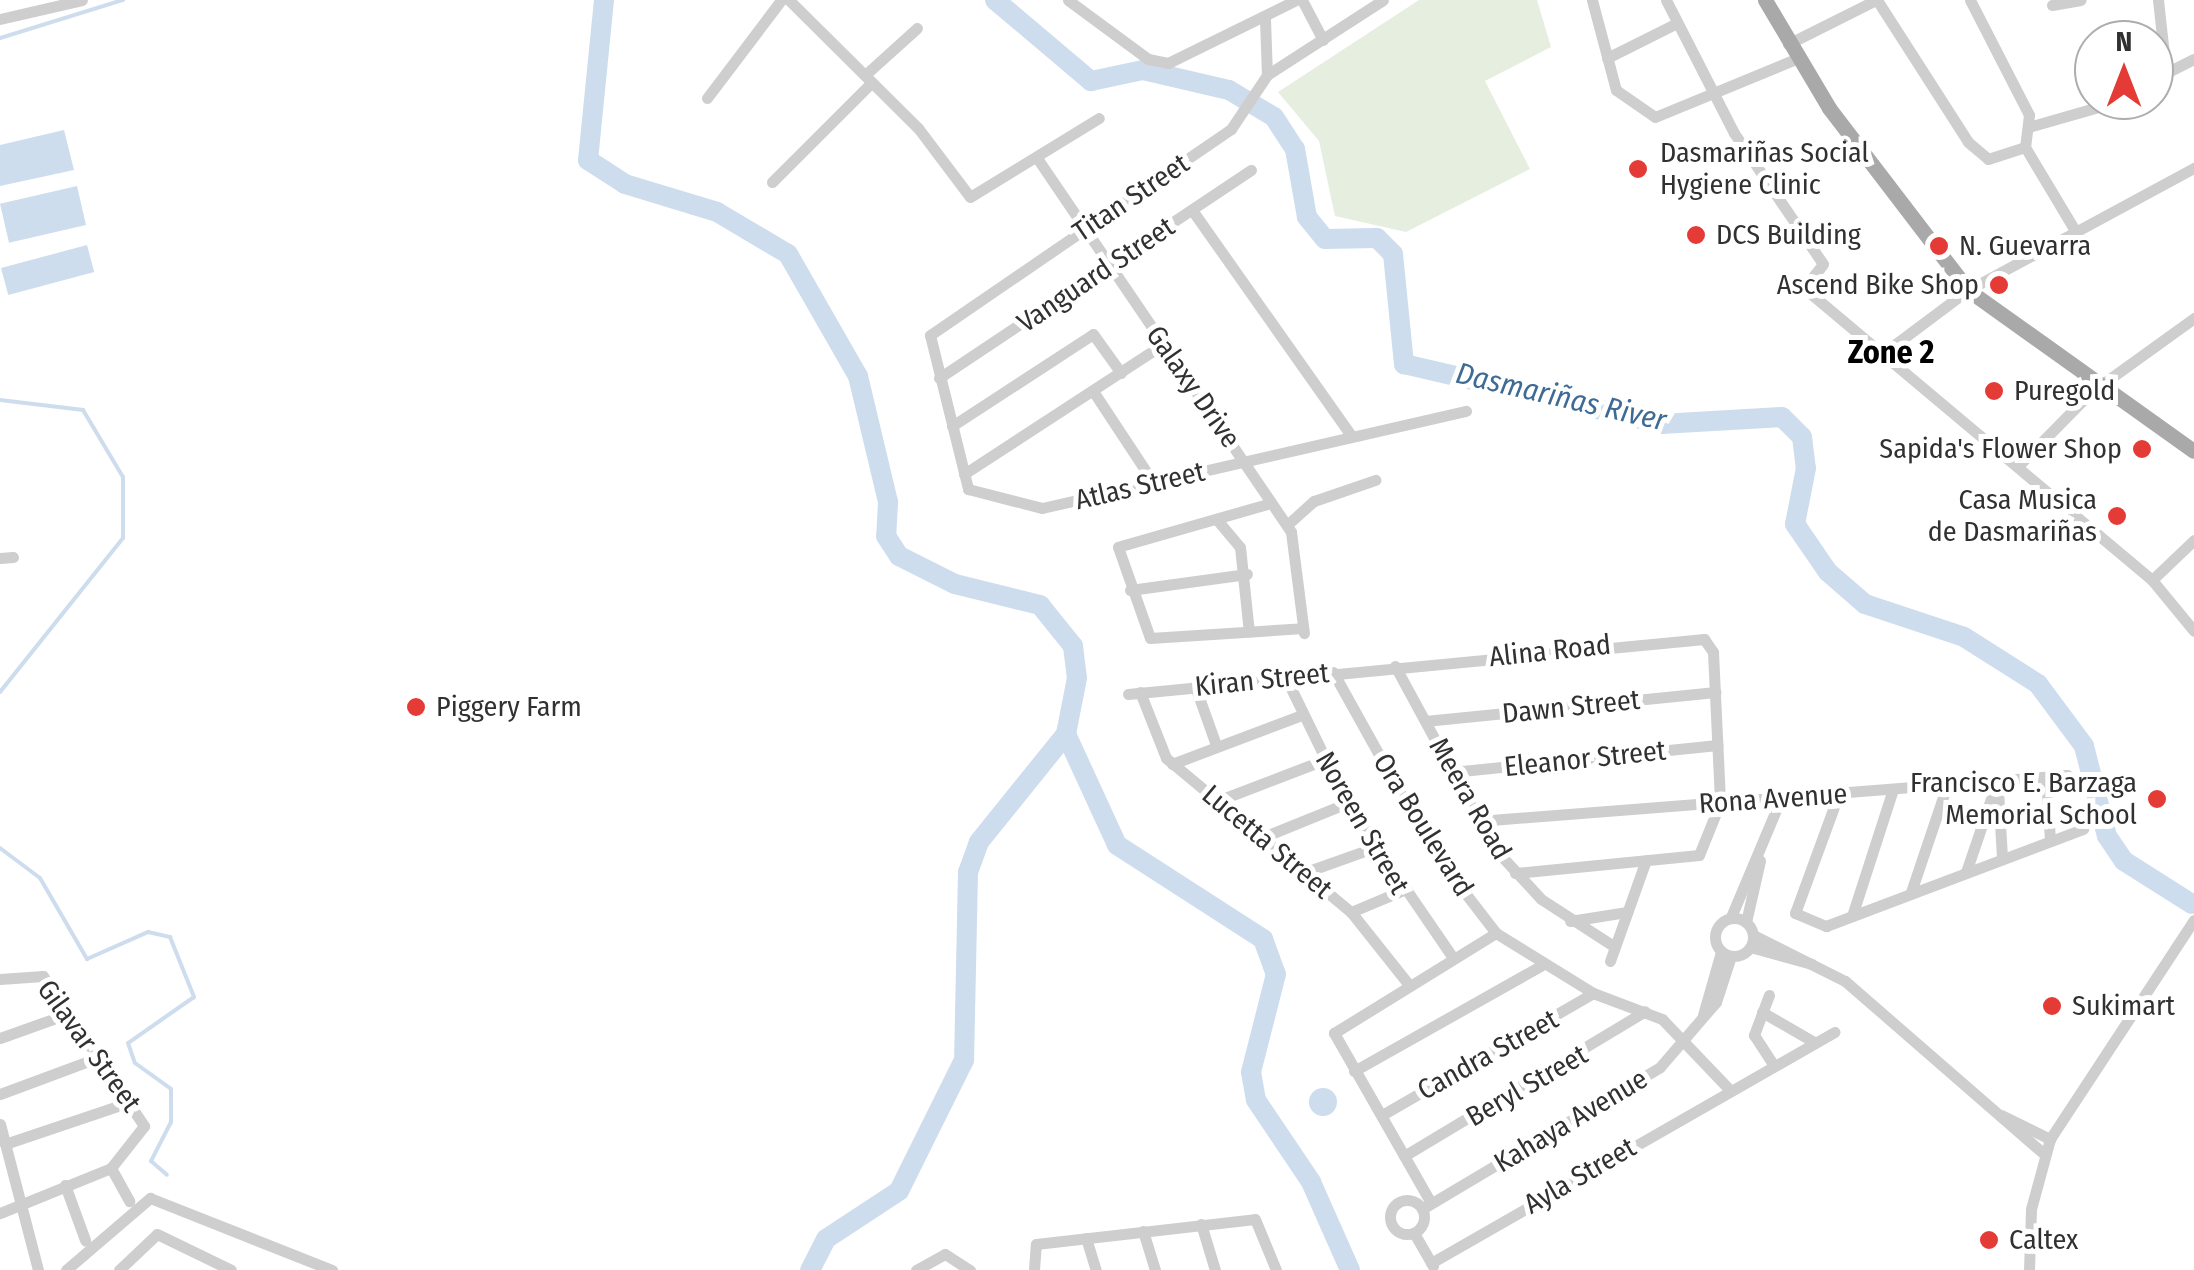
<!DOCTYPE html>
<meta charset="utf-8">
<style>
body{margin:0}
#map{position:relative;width:2194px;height:1270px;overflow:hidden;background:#fff;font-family:"Fira Sans Condensed",sans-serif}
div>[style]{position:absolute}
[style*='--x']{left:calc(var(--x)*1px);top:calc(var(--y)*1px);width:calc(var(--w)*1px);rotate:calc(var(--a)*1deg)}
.green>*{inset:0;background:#e6eee0}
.water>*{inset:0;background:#cddded;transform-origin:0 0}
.round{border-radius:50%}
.stream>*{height:4px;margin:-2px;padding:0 2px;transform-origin:2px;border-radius:2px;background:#cddded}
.river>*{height:20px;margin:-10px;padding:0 10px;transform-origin:10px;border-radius:10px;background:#cddded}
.minor>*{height:11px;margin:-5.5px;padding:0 5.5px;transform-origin:5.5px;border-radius:5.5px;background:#cecece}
.minor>.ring{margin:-5.5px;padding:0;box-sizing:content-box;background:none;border:11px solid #cecece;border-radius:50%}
.major>*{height:15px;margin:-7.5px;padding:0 7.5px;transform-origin:7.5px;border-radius:7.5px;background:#a9a9a9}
.dots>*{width:28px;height:28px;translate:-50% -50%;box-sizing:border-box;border:5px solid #fff;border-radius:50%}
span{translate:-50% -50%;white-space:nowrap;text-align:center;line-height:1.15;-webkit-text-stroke:10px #fff;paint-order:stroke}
.poi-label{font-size:28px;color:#313131}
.left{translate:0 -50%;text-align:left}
.right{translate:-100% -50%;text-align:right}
.street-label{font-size:28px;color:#313131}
.water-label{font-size:30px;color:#3e6b95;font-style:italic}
.quarter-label{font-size:32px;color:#000;font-weight:700}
.north{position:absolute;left:2074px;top:20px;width:100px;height:100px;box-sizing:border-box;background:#fff;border:2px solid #adadad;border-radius:50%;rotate:0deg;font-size:28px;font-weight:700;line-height:40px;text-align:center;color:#313131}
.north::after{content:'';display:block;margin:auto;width:35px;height:45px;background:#e53b37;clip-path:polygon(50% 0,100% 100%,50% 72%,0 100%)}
</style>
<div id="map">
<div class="green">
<div style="clip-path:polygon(1419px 0,1537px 0,1551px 47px,1485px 81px,1530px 169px,1406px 232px,1335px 216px,1319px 141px,1278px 92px)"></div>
</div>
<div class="water">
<div style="clip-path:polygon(64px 130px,74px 170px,0 186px,0 145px)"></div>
<div style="left:77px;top:186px;width:40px;height:79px;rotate:77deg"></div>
<div style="left:87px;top:245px;width:28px;height:89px;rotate:75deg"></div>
<div class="round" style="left:1309px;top:1088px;width:28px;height:28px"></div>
</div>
<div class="stream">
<div style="--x:0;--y:38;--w:129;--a:-17.2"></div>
<div style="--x:0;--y:400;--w:84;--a:6.9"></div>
<div style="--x:83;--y:410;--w:78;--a:59.2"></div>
<div style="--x:123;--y:477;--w:61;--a:90"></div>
<div style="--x:123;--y:538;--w:197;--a:128.6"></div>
<div style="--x:0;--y:848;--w:50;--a:36.9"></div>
<div style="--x:40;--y:878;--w:94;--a:59.9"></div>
<div style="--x:87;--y:959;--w:67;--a:-23.9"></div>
<div style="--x:148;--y:932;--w:23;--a:13"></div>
<div style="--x:170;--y:937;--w:65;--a:68.2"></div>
<div style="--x:194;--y:997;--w:80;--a:145.1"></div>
<div style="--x:128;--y:1043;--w:21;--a:71"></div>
<div style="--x:135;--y:1063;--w:44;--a:35.8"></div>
<div style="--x:171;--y:1089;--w:33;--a:90"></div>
<div style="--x:171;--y:1122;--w:44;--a:117.1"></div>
<div style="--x:151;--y:1161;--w:21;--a:41"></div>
</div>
<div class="river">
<div style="--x:604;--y:0;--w:161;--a:95.7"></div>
<div style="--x:588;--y:160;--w:44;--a:33"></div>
<div style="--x:625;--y:184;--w:96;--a:16.9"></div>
<div style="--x:717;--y:212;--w:82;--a:30.6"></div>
<div style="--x:788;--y:254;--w:141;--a:60.2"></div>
<div style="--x:858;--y:376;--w:130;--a:76.6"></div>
<div style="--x:888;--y:502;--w:34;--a:93"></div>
<div style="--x:886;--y:536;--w:24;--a:57"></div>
<div style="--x:899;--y:556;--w:63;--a:26.6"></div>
<div style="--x:955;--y:584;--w:88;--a:13.9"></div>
<div style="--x:1040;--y:605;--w:53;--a:51.2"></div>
<div style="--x:1073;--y:646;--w:32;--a:83"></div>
<div style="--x:1077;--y:678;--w:57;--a:101.1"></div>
<div style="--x:1066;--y:734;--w:139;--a:128.9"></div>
<div style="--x:979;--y:842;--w:32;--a:110"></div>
<div style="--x:968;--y:872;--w:188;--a:91.2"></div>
<div style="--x:964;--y:1060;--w:146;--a:116.4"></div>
<div style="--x:899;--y:1191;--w:87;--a:146.7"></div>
<div style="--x:826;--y:1239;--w:35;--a:117"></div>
<div style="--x:995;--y:0;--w:126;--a:40.2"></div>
<div style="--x:1091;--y:81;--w:53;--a:-11.9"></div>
<div style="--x:1143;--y:70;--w:88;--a:13.1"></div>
<div style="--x:1229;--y:90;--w:52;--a:31"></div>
<div style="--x:1274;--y:117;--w:38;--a:57"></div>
<div style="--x:1295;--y:149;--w:69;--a:80"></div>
<div style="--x:1307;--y:217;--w:28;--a:51"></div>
<div style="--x:1325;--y:239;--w:52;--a:-1.1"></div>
<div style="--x:1377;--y:238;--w:23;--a:45"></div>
<div style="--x:1393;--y:254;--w:111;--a:84.3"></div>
<div style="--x:1404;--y:364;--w:264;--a:13.1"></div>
<div style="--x:1661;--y:424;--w:121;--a:-3.3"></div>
<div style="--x:1782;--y:417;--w:28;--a:45"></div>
<div style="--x:1802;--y:437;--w:31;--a:83"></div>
<div style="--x:1806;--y:468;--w:57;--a:101.1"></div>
<div style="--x:1795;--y:524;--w:58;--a:55.5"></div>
<div style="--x:1828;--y:572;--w:49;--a:40.9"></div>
<div style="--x:1865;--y:604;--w:104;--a:18.4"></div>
<div style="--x:1964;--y:637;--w:88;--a:32.4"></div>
<div style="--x:2038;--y:684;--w:77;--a:53.4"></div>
<div style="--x:2084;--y:746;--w:93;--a:75.7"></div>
<div style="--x:2107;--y:836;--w:30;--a:56"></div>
<div style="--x:2124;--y:861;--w:80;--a:32.3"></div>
<div style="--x:1066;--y:734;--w:122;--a:65.3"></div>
<div style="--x:1117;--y:845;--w:174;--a:32.8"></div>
<div style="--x:1263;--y:939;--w:37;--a:70"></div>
<div style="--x:1276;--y:974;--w:101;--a:104.3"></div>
<div style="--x:1251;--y:1072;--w:28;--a:80"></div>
<div style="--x:1256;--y:1100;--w:99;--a:56.1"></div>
<div style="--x:1311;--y:1182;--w:96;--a:66.1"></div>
</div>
<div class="minor">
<div style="--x:789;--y:0;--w:182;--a:44.8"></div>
<div style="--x:918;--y:128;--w:86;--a:53"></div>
<div style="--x:970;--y:197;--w:151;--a:-31.5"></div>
<div style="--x:1068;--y:0;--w:99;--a:36.4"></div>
<div style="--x:1148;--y:59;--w:20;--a:11"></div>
<div style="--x:1168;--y:63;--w:143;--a:-26.2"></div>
<div style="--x:1302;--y:0;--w:45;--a:62.3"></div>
<div style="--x:1592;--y:0;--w:93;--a:75.1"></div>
<div style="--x:1616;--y:90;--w:47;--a:34.7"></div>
<div style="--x:1655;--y:117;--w:152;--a:-22.4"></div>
<div style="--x:1666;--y:0;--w:149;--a:62.9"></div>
<div style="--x:1734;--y:133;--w:158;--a:55.8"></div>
<div style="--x:1823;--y:264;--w:31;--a:128"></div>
<div style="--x:1804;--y:288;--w:454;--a:40"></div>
<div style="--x:2152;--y:580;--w:66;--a:50.5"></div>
<div style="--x:1877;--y:0;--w:169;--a:57.3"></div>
<div style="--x:1968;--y:142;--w:26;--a:40"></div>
<div style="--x:1988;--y:159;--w:39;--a:-18"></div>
<div style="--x:2025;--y:147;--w:96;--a:59.1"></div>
<div style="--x:1970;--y:0;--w:129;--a:62.8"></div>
<div style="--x:2029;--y:115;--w:32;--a:97"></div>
<div style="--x:2158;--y:0;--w:73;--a:83.7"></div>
<div style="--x:2166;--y:73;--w:31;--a:-27"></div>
<div style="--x:2052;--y:5;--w:29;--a:-10"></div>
<div style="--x:0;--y:19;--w:84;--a:-13"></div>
<div style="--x:1265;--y:19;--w:56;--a:88"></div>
<div style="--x:1267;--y:75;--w:65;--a:123.7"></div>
<div style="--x:1231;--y:129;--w:365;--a:145.6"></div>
<div style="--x:930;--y:335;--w:159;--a:76.1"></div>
<div style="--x:968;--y:489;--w:76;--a:14.4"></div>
<div style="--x:1042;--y:508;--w:435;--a:-12.9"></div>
<div style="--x:1788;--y:44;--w:98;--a:-26.6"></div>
<div style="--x:1607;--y:58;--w:78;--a:-26.6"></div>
<div style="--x:865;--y:75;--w:70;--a:-42.1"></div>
<div style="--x:1267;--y:75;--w:138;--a:-32.9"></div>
<div style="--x:707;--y:98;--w:123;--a:-52.9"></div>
<div style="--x:2032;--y:126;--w:83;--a:-16"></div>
<div style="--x:1037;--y:158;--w:452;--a:55.8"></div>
<div style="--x:1291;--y:532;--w:102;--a:82.7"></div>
<div style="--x:772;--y:182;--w:141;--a:-45"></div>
<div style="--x:1192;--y:210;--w:276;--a:54.8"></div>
<div style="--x:1885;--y:352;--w:104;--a:-36.8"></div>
<div style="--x:1968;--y:290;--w:257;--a:-28.4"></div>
<div style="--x:939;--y:378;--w:375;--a:-33.7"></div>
<div style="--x:1093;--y:391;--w:109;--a:56.6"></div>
<div style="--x:952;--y:426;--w:168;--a:-33.1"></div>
<div style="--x:1093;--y:334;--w:48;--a:54.3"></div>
<div style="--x:2019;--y:465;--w:101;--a:-45.4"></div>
<div style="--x:2090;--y:393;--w:128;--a:-35.8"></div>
<div style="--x:964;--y:474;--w:236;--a:-33.1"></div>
<div style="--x:1271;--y:503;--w:159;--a:164"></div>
<div style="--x:1118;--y:547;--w:96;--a:70.6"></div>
<div style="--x:1150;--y:638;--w:153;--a:-3.7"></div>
<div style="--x:1218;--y:521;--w:34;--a:50"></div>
<div style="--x:1240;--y:547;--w:85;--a:84"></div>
<div style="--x:1287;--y:525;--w:36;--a:-42"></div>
<div style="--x:1314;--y:501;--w:65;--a:-19"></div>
<div style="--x:0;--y:558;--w:13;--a:-4"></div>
<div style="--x:2152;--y:580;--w:58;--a:-43.6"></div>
<div style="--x:1130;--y:590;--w:118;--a:-7.8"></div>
<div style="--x:1395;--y:666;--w:207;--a:61.5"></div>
<div style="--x:1494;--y:848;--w:69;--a:47.3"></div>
<div style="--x:1541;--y:899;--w:88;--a:33"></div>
<div style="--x:1333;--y:672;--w:204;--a:60.9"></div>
<div style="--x:1432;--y:850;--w:105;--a:52.4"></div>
<div style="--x:1496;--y:933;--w:114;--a:31.7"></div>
<div style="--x:1593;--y:993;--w:74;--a:20.6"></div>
<div style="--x:1662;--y:1019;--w:97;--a:46.3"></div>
<div style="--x:1286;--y:678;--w:139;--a:64"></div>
<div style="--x:1347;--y:803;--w:188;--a:55.6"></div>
<div style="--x:1195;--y:686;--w:63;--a:70.4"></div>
<div style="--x:1140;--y:692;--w:71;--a:68.5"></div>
<div style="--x:1166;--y:758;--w:241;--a:39.8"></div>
<div style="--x:1351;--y:912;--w:93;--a:51.5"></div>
<div style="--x:1128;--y:694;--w:579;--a:-5.45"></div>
<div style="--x:1704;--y:639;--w:16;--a:55"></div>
<div style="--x:1713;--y:652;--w:151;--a:87.3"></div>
<div style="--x:1720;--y:803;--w:56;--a:112"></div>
<div style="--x:1699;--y:855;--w:185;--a:174.4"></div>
<div style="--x:1425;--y:721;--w:292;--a:-5.7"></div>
<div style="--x:1172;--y:764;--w:139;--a:-20.7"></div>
<div style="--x:1452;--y:772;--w:267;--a:-5.8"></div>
<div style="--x:2046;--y:777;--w:64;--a:86.4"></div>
<div style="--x:1998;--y:790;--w:68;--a:86.6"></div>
<div style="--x:1839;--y:793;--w:128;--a:110.1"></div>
<div style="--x:1795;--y:913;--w:34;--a:23"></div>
<div style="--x:1826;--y:926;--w:275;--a:-20.7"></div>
<div style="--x:1217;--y:801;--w:115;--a:-21"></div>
<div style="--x:1478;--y:821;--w:591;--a:-4.47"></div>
<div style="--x:1261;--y:838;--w:93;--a:-22.1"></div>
<div style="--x:1966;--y:872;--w:96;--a:-71.2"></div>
<div style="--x:1303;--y:873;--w:77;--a:-19.6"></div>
<div style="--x:1911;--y:892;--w:113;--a:-71.4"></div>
<div style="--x:1351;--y:912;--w:54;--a:-22.8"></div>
<div style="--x:1852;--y:916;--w:133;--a:-72.1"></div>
<div style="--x:1731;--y:917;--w:129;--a:-67.2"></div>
<div class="ring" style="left:1715px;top:918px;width:27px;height:27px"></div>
<div style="--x:1570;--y:921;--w:58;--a:-9"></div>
<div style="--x:1746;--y:922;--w:63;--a:-77.1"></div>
<div style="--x:1753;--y:935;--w:103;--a:26.6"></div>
<div style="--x:1845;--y:981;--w:264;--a:41"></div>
<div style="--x:1750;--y:947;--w:64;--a:15.3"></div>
<div style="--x:1610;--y:961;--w:107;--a:-70.4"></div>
<div style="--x:0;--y:979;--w:43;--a:-4"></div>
<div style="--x:43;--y:976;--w:181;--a:56"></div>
<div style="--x:144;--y:1126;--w:53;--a:128.2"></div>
<div style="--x:111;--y:1168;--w:120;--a:157.9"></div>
<div style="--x:1769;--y:995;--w:43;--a:110.6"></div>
<div style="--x:1754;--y:1035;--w:35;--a:57"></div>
<div style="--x:1762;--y:1012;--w:60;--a:30"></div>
<div style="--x:1703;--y:1015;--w:66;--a:-74.1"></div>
<div style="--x:0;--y:1038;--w:71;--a:-19.7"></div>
<div style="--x:1354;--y:1071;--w:214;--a:-29.4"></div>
<div style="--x:0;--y:1094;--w:103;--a:-20.4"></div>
<div style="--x:1382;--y:1115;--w:244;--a:-30"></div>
<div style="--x:2001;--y:1115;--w:55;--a:26.1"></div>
<div style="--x:0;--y:1124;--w:151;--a:75.4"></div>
<div style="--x:5;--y:1144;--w:132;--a:-18.6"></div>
<div style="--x:1404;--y:1156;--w:281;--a:-31"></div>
<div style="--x:111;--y:1168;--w:38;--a:61"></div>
<div style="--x:65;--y:1185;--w:59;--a:70"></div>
<div class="ring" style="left:1390px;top:1200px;width:23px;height:23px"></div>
<div style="--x:1431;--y:1203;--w:196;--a:-119.7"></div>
<div style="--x:1334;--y:1033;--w:190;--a:-31.7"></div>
<div style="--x:1422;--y:1209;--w:277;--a:-30.8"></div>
<div style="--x:1660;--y:1067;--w:86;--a:-49.3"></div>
<div style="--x:1716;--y:1002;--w:48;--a:-71.9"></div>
<div style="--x:1201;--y:1224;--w:48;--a:73.1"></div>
<div style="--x:1143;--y:1231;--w:41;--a:72.9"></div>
<div style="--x:1414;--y:1233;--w:38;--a:60"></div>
<div style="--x:1086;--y:1238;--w:34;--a:73"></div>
<div style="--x:1431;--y:1263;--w:465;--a:-29.8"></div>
<div style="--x:66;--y:1270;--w:111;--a:-40.6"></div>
<div style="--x:150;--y:1198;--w:196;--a:21.6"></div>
<div style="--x:119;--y:1270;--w:52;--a:-43.5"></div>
<div style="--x:157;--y:1234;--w:82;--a:25.9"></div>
<div style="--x:916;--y:1270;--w:33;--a:-29"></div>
<div style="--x:945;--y:1254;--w:30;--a:33"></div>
<div style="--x:1034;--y:1270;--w:26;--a:-86"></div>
<div style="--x:1036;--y:1244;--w:220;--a:-6.5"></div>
<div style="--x:1255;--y:1219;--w:55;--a:67.6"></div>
<div style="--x:2029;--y:1270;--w:61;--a:-88.1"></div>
<div style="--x:2031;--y:1209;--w:73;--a:-74.8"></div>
<div style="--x:2050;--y:1139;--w:262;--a:-56.7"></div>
</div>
<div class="major">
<div style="--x:1765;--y:0;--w:126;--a:59.3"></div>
<div style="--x:1829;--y:108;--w:229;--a:52.6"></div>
<div style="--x:1968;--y:290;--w:277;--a:35.5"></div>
</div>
<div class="dots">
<div style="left:1638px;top:169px;background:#e53b37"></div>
<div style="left:1696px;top:235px;background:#e53b37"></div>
<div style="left:1939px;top:246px;background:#e53b37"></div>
<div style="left:1999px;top:285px;background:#e53b37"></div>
<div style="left:1994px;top:391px;background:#e53b37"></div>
<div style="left:2142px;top:449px;background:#e53b37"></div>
<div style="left:2117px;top:516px;background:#e53b37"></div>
<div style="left:416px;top:707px;background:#e53b37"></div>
<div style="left:2157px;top:799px;background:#e53b37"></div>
<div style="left:2052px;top:1006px;background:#e53b37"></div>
<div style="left:1989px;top:1240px;background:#e53b37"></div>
</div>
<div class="poi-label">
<span class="left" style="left:1660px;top:169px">Dasmariñas Social<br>Hygiene Clinic</span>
<span class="left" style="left:1716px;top:235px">DCS Building</span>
<span class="left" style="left:1959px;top:246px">N. Guevarra</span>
<span class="right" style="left:1979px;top:285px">Ascend Bike Shop</span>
<span class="left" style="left:2014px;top:391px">Puregold</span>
<span class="right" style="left:2122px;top:449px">Sapida's Flower Shop</span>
<span class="right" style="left:2097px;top:516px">Casa Musica<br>de Dasmariñas</span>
<span class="left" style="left:436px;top:707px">Piggery Farm</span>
<span class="right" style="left:2137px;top:799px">Francisco E. Barzaga<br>Memorial School</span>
<span class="left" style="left:2072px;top:1006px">Sukimart</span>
<span class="left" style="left:2009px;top:1240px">Caltex</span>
</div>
<div class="street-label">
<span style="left:1131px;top:198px;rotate:-34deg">Titan Street</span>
<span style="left:1096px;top:275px;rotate:-34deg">Vanguard Street</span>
<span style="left:1193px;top:387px;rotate:55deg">Galaxy Drive</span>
<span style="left:1140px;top:486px;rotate:-13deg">Atlas Street</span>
<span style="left:1550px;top:651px;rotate:-6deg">Alina Road</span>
<span style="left:1262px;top:680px;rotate:-6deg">Kiran Street</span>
<span style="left:1571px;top:707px;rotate:-6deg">Dawn Street</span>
<span style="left:1585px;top:759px;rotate:-6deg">Eleanor Street</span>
<span style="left:1470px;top:799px;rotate:60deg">Meera Road</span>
<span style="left:1773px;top:799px;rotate:-4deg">Rona Avenue</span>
<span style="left:1362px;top:823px;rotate:60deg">Noreen Street</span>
<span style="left:1423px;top:825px;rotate:58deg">Ora Boulevard</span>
<span style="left:1267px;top:842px;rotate:40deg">Lucetta Street</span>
<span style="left:89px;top:1046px;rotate:54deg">Gilavar Street</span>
<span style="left:1488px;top:1055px;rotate:-29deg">Candra Street</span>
<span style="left:1527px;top:1086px;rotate:-30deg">Beryl Street</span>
<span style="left:1571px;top:1121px;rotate:-31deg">Kahaya Avenue</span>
<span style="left:1580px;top:1176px;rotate:-30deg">Ayla Street</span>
</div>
<div class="water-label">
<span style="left:1561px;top:397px;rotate:13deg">Dasmariñas River</span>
</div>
<div class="quarter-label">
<span style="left:1891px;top:352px">Zone 2</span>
</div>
<div class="north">N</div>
</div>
